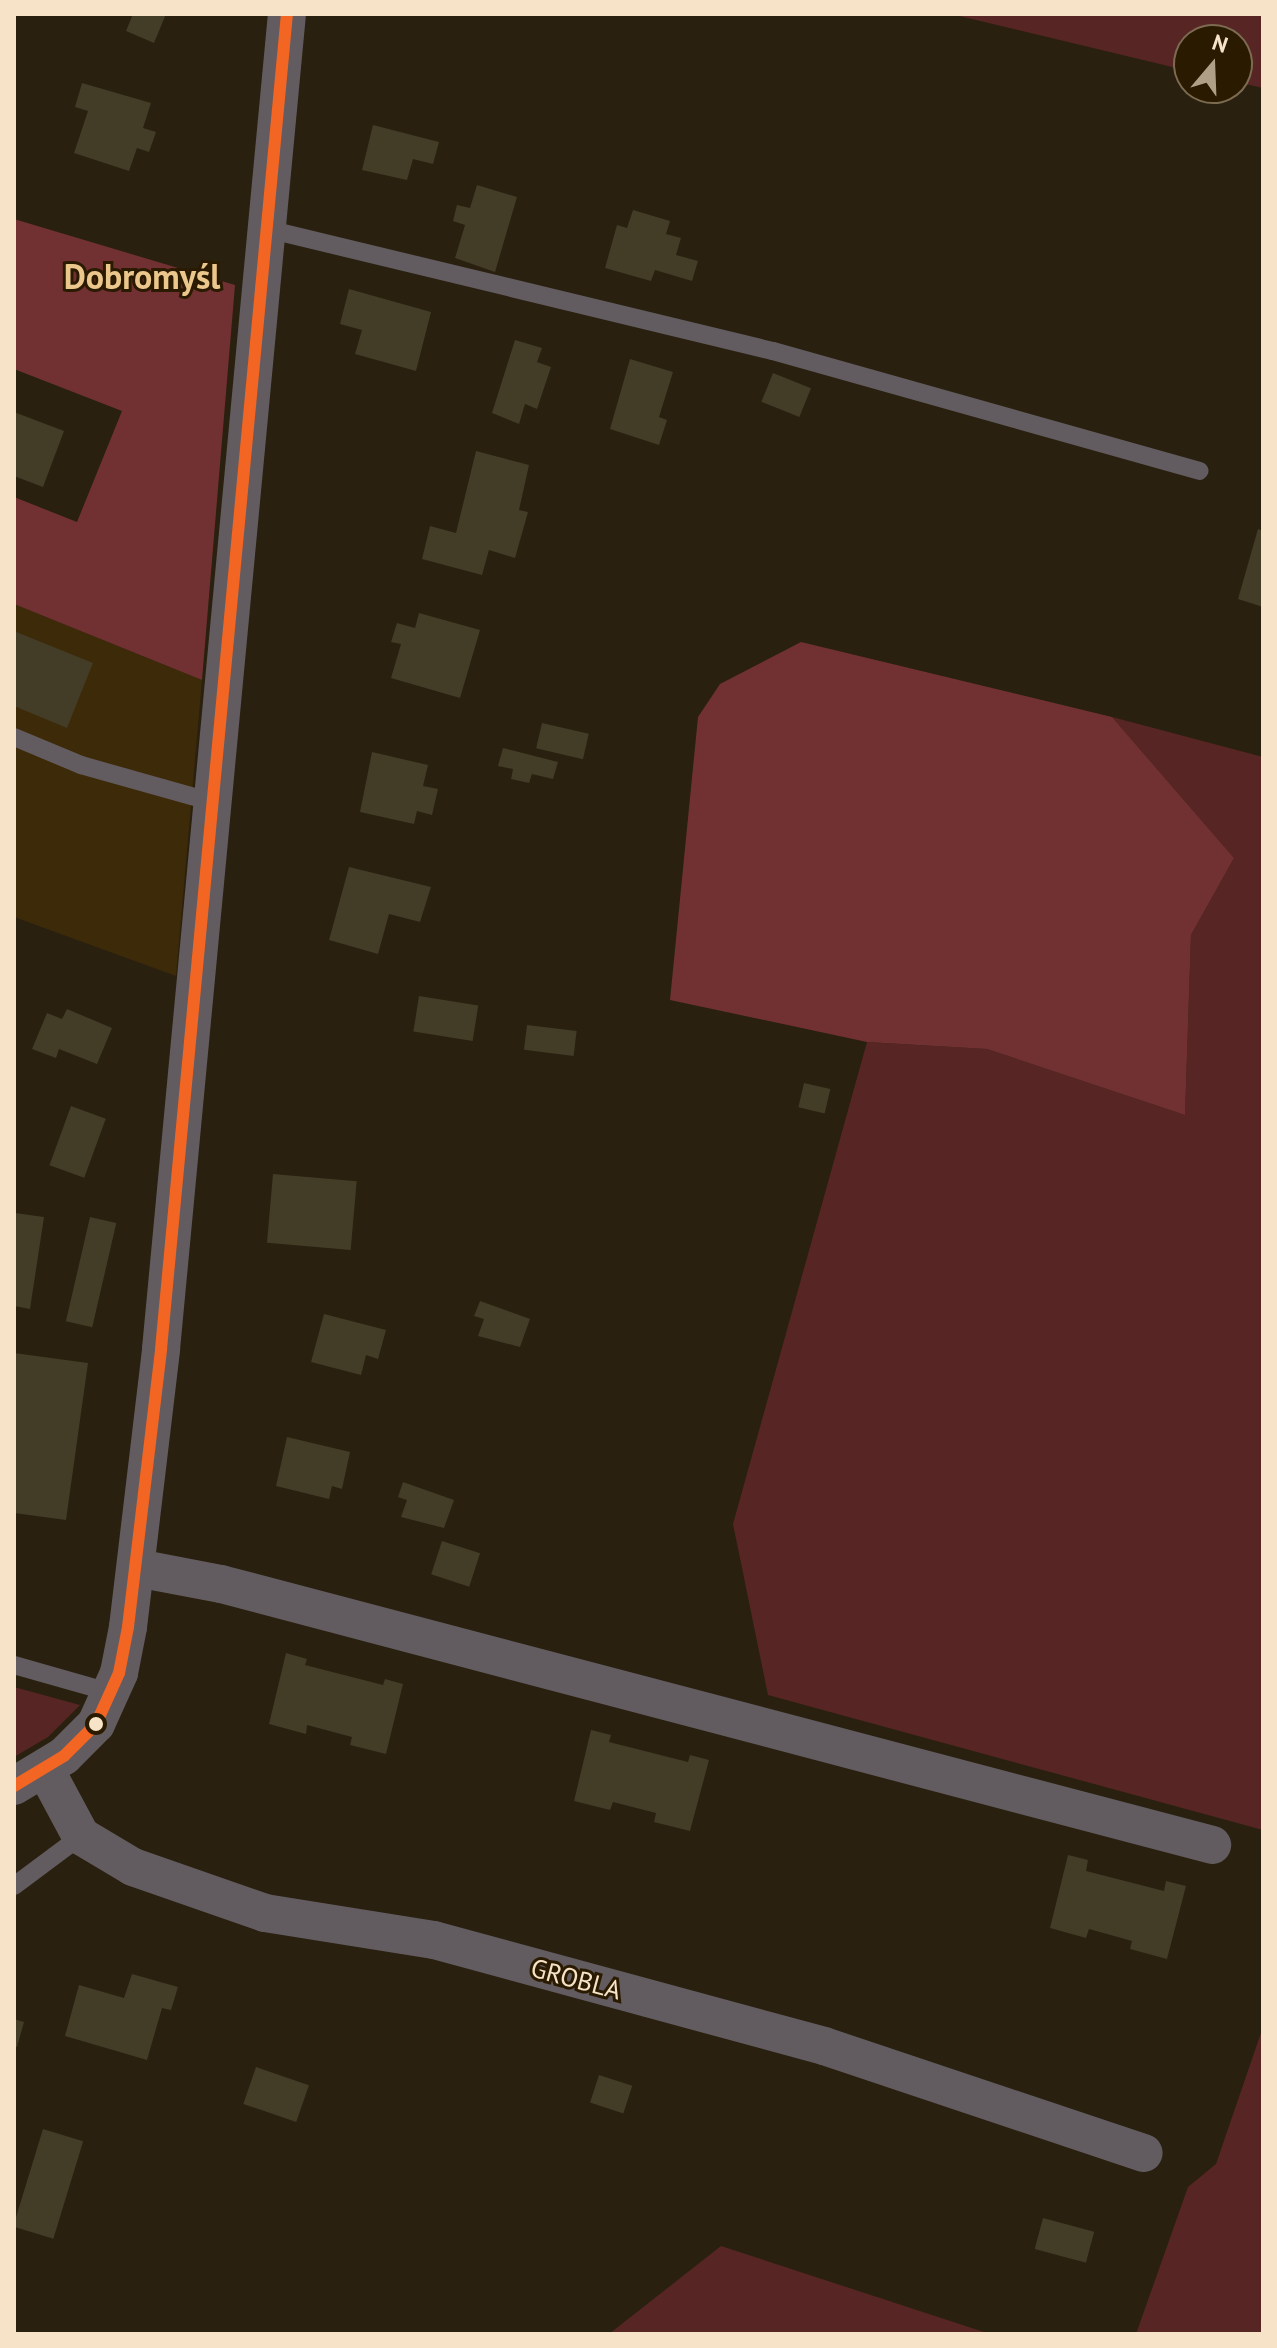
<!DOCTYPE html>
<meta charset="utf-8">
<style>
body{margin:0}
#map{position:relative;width:1277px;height:2348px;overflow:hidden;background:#29200f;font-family:"PT Sans",sans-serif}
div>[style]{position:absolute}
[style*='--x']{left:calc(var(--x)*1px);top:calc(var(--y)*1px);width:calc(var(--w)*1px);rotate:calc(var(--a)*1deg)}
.built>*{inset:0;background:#3d2a09}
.green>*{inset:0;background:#582525}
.forest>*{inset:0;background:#713132}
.building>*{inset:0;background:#433c26;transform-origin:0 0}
.service>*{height:18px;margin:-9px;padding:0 9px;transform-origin:9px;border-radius:9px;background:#625c60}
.minor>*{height:38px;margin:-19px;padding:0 19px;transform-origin:19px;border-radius:19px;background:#625c60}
.bus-1>*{height:12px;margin:-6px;padding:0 6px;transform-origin:6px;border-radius:6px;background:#f26522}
.dots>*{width:22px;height:22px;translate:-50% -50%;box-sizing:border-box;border:4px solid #2a1a00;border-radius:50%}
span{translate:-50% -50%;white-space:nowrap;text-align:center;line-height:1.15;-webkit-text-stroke:6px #2a1a00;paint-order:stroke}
.street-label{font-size:26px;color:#f7e4c8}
.district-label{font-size:34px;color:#ebc78c;font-weight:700}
.frame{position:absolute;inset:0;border:16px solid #f7e4c8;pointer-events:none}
.north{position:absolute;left:1173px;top:24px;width:80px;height:80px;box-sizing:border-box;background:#2a1a00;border:2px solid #7c6b50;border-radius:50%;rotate:19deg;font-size:22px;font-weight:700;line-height:32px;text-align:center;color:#f7e4c8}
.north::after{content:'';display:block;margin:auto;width:28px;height:36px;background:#af9f87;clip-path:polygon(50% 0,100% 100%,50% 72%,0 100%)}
</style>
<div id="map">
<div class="built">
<div style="clip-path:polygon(14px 604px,202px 680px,176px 976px,14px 917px)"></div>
</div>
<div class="green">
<div style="clip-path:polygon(951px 14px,1263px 14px,1263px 88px,1237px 82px,1237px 40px,1189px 40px,1189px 71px)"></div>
<div style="clip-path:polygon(1112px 717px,1263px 757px,1263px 1830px,768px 1695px,733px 1524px,867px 1042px,987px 1049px,1185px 1115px,1191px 935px,1234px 858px)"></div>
<div style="clip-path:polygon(14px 1687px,80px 1705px,48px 1737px,14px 1757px)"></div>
<div style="clip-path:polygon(1263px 2027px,1263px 2334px,1136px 2334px,1188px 2187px,1216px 2164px)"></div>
<div style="clip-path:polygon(721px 2246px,990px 2334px,609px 2334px)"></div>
</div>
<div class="forest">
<div style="clip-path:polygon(14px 219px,235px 285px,202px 680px,14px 604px,14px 497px,77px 522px,122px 411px,14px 369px)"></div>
<div style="clip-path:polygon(801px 642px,1112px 717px,1234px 858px,1191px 935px,1185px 1115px,987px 1049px,867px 1042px,670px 1000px,698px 717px,720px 684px)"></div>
</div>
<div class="building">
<div style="clip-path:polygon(133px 14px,166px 14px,154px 43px,126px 31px)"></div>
<div style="clip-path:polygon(82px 83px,151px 103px,143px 128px,156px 132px,149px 152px,137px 148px,129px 171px,74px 153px,88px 111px,75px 107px)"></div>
<div style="clip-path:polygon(373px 125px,439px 142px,433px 164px,413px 159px,407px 180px,362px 170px)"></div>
<div style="clip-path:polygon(477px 185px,517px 197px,495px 272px,455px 258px,465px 225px,453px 221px,457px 205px,470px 208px)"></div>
<div style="clip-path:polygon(633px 210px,670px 221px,666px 234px,681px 238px,676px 255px,698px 261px,692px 281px,655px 270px,651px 281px,605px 268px,617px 225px,627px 228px)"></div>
<div style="clip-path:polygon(349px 289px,431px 312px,416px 371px,355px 354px,362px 330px,340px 324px)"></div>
<div style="clip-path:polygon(515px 340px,542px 348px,537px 362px,551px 367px,537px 409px,525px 404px,519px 424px,492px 413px)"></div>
<div style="clip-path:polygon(630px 359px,673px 372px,659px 417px,667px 420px,659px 445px,610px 429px)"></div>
<div style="left:773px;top:373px;width:41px;height:31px;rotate:22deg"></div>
<div style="clip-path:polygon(14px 412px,64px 431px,43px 487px,14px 476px)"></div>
<div style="clip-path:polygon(476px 451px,529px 465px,519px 510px,528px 512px,515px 558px,489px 550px,482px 575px,422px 559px,430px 526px,456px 533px)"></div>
<div style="clip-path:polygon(1258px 529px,1263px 531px,1263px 607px,1238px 599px)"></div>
<div style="clip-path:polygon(419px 613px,480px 630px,460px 698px,391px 678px,401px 644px,391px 642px,397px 623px,415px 628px)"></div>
<div style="clip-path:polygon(14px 631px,93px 663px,67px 728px,14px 706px)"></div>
<div style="left:542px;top:723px;width:48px;height:26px;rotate:13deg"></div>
<div style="clip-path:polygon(503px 748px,558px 762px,553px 779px,532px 774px,529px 783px,511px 779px,513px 769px,498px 766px)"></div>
<div style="clip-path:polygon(372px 752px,428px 765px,423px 786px,438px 789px,432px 815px,417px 811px,414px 824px,360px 812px)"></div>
<div style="clip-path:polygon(349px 867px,431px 887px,420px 922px,389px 914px,378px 954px,329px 940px)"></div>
<div style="left:419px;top:996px;width:60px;height:36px;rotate:9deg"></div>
<div style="clip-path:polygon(67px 1009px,112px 1028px,97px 1064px,59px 1049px,56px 1058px,32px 1049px,47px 1013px,62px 1019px)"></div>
<div style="left:527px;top:1025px;width:50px;height:25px;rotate:7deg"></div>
<div style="left:804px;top:1083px;width:27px;height:25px;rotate:13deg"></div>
<div style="left:71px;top:1106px;width:37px;height:63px;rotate:20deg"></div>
<div style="left:273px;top:1174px;width:84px;height:69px;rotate:5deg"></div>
<div style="clip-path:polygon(15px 1213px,44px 1217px,30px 1309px,14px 1306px)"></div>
<div style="left:90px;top:1217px;width:27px;height:107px;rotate:13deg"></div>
<div style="clip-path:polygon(480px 1301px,530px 1319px,520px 1347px,478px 1336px,484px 1319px,474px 1316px)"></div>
<div style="clip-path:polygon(324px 1314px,386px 1330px,378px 1359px,366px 1355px,361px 1375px,311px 1362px)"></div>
<div style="clip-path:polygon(14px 1353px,88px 1363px,66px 1520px,14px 1513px)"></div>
<div style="clip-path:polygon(287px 1437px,350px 1452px,342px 1489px,332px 1486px,329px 1499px,276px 1486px)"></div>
<div style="clip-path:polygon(403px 1482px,454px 1500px,444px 1528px,401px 1517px,407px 1500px,398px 1497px)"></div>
<div style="left:442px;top:1541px;width:40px;height:35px;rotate:18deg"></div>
<div style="clip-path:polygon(286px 1653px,307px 1659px,305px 1665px,383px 1685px,385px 1679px,403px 1684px,386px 1754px,350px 1745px,352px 1737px,307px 1725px,306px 1734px,269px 1724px)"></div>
<div style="clip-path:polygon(591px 1730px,611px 1735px,609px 1742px,688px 1762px,690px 1755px,709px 1760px,690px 1831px,654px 1822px,656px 1813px,613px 1802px,610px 1810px,574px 1801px)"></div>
<div style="clip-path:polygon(1068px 1855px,1088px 1860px,1086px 1871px,1164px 1891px,1166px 1881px,1186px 1886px,1167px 1959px,1130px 1949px,1132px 1941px,1089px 1929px,1086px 1938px,1050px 1928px)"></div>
<div style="clip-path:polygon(132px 1974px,178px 1987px,171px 2010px,162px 2008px,147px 2060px,65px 2036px,79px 1985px,124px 1998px)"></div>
<div style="clip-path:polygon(14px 2019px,24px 2022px,17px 2047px,14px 2046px)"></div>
<div style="left:256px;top:2067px;width:56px;height:39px;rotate:19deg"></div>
<div style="left:599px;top:2075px;width:35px;height:29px;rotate:18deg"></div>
<div style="left:43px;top:2129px;width:42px;height:102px;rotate:17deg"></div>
<div style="left:1043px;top:2218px;width:53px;height:32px;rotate:15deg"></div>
</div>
<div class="service">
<div style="--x:267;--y:229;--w:520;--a:13.56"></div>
<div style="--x:773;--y:351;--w:443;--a:15.7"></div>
<div style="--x:14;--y:737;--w:73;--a:22.7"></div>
<div style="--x:81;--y:765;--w:137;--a:15.7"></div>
<div style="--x:14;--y:1665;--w:102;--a:15.9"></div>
<div style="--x:14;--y:1886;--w:84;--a:-36.7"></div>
</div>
<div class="minor">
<div style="--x:137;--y:1568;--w:86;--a:10.8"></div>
<div style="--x:221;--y:1584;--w:1025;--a:14.75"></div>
<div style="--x:45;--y:1769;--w:76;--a:61.8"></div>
<div style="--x:81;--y:1836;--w:61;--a:30.8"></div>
<div style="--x:133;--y:1867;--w:140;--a:19.2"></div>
<div style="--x:265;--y:1913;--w:171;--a:9.1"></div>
<div style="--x:434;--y:1940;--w:404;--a:15.2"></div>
<div style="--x:824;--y:2046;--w:337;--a:18.5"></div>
<div style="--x:14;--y:1786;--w:58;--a:-31"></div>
<div style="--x:64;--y:1756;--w:45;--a:-45"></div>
<div style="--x:96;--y:1724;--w:56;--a:-65.7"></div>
<div style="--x:119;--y:1673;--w:47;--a:-78.9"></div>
<div style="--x:128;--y:1627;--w:280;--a:-83.2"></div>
<div style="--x:161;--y:1349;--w:1341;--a:-84.61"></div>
</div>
<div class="bus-1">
<div style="--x:14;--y:1786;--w:58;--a:-31"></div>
<div style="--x:64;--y:1756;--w:45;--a:-45"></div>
<div style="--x:96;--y:1724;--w:56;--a:-65.7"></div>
<div style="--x:119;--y:1673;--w:47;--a:-78.9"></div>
<div style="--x:128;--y:1627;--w:280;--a:-83.2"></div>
<div style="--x:161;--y:1349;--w:1341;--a:-84.61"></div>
</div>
<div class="dots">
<div style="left:96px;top:1724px;background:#f7e4c8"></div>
</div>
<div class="street-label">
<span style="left:576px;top:1979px;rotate:15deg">GROBLA</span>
</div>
<div class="district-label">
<span style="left:142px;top:277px">Dobromyśl</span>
</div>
<div class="frame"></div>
<div class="north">N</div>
</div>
